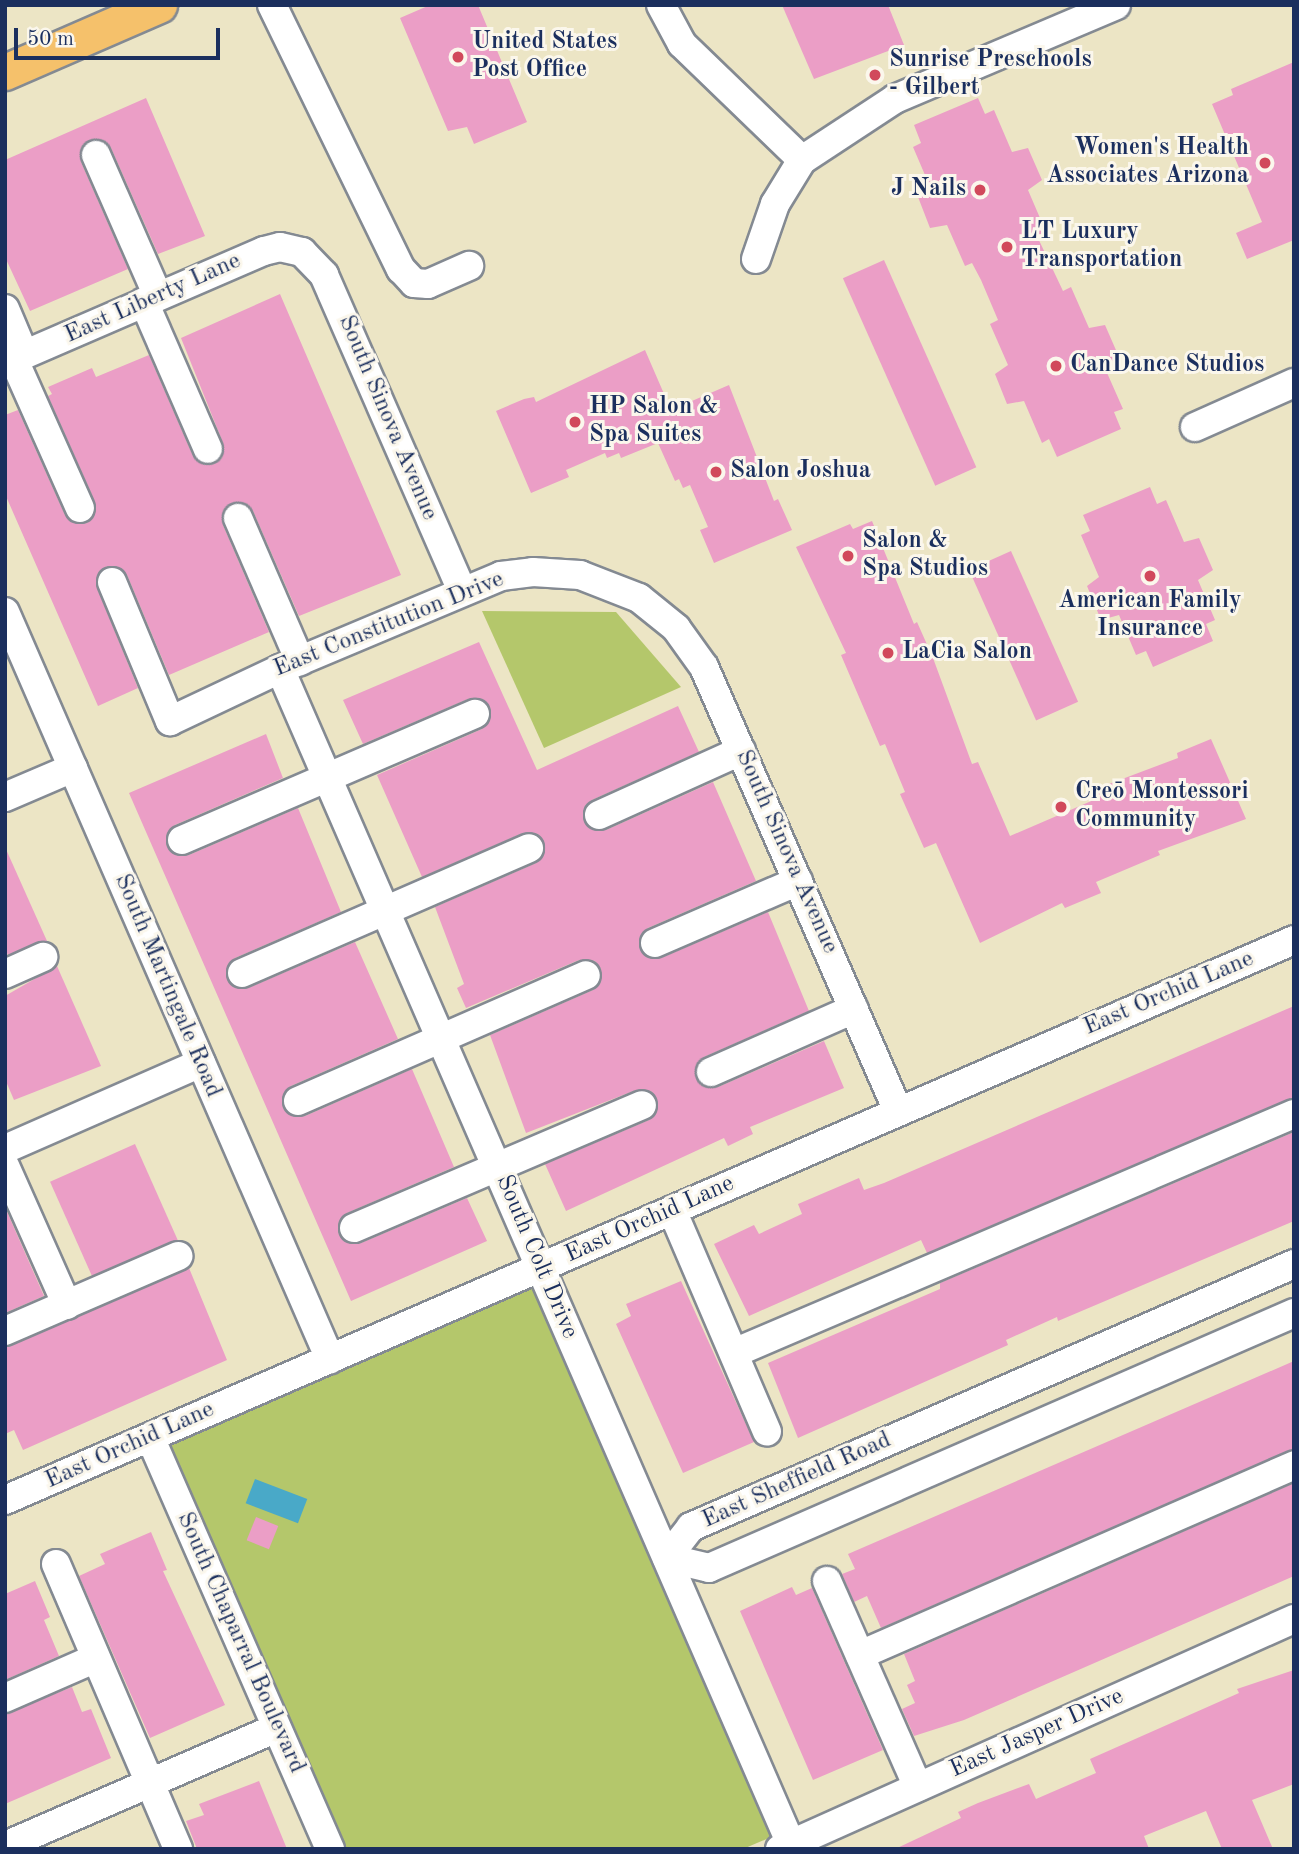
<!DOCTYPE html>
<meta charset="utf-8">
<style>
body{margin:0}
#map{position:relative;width:1299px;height:1854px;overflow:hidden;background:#ece5c5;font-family:"Old Standard TT",serif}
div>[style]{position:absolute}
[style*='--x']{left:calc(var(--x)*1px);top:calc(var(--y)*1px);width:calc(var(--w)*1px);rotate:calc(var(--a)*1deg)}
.green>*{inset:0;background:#b4c76b}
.water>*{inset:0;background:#49a9c8;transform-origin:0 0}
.building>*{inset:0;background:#eb9ec6;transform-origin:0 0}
.roads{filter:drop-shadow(2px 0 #848a92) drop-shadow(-2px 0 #848a92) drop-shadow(0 2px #848a92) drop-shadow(0 -2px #848a92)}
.minor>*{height:28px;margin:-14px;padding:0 14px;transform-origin:14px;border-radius:14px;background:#fff}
.major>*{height:35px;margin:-17.5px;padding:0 17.5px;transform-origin:17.5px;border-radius:17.5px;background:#f5c16b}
.dots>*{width:19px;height:19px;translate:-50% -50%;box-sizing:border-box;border:4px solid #fbf7ec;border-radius:50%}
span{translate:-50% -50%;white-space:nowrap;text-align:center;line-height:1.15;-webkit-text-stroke:6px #fbf7ec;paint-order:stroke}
.poi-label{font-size:24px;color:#1b2f5e;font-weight:700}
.left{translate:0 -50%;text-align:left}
.right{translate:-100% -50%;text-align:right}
.street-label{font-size:24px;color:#1b2f5e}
.frame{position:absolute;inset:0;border:7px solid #1b2f5e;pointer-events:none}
.scale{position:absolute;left:14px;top:28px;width:206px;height:32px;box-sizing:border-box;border:4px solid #1b2f5e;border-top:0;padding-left:9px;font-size:21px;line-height:24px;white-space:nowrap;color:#1b2f5e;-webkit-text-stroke:5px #fbf7ec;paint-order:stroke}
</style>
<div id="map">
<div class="green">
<div style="clip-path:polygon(482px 611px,616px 612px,681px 687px,544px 748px)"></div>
<div style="clip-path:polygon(537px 1285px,776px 1835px,743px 1849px,341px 1849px,165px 1446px)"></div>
</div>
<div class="water">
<div style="left:255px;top:1479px;width:56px;height:26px;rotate:21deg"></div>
</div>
<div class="building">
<div style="clip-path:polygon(430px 5px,478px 5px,527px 122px,474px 144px,467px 127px,448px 131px,400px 18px)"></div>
<div style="clip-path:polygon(782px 5px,888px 5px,904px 45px,814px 79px)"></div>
<div style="clip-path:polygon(1294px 62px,1294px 240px,1247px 259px,1236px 233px,1262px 222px,1212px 104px,1233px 95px,1231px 89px)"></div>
<div style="clip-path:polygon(146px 98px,205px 236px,158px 254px,111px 148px,105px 141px,90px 140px,82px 146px,81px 162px,128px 269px,30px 311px,5px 257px,5px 160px)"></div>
<div style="clip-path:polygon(978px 98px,985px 114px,994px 110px,1012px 152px,1028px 148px,1042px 180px,1028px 190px,1046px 232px,1037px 236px,1063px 291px,1071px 287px,1089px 328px,1105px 325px,1119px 357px,1104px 366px,1123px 409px,1114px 412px,1121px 429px,1057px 457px,1049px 439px,1042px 443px,1024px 401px,1007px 404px,995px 374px,1008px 365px,990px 324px,998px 320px,981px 280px,972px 263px,965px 266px,947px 225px,930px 228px,918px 197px,931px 189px,913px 147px,921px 143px,914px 125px)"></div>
<div style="left:884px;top:260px;width:227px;height:45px;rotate:66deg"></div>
<div style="clip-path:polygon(280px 294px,401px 575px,299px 616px,253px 511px,247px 504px,232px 503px,224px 509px,223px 525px,269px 632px,169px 675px,127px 575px,115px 566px,105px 567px,96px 579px,97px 588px,138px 688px,98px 706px,5px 494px,5px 415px,18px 410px,65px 515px,78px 524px,87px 523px,94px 517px,95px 502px,48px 396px,52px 394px,48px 387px,92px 368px,96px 377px,149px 355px,193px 456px,205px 465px,214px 464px,222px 458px,223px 443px,181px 338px)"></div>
<div style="clip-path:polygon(645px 350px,671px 410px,729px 385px,774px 501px,778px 499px,792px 530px,714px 563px,700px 530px,708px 527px,690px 485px,683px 488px,679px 479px,675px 481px,658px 443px,621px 458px,619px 453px,607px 458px,605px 453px,566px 470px,569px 477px,531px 493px,496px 411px,524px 399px,534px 397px,536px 402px)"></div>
<div style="clip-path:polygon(1150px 487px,1157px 504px,1166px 500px,1184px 542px,1199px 538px,1213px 570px,1198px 580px,1215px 620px,1206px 624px,1213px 641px,1153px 667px,1146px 651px,1136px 655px,1119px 615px,1101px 620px,1087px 586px,1099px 577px,1081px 535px,1090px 531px,1083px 515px)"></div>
<div style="clip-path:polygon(872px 521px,914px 624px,917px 622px,933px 658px,972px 764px,978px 762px,1010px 836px,1096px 799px,1093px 790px,1178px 758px,1177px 753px,1211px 739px,1246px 819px,1158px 851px,1160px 855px,1096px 882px,1101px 893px,1065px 908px,1062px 903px,980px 943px,936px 843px,924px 848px,900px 794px,905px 792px,885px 744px,880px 746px,841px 655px,846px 653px,796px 547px,850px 524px,853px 529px)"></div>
<div style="left:1011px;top:551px;width:165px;height:46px;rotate:66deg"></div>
<div style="clip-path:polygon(479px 642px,537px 770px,678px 706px,699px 752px,592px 800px,585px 806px,584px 821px,590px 829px,606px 830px,713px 782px,756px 881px,648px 928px,641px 934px,640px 949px,646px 957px,661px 958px,768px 912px,809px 1011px,704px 1057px,695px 1070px,696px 1078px,702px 1086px,718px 1087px,824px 1041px,844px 1088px,750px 1127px,753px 1134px,728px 1146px,724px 1138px,566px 1211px,545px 1164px,649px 1120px,656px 1114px,657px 1099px,651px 1091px,636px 1090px,526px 1133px,490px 1035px,593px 990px,600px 984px,601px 969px,595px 961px,579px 960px,466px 1008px,457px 988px,464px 984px,435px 907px,536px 863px,543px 857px,544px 842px,538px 834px,523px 833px,422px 877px,377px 775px,482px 729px,491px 717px,490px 707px,478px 698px,468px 699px,363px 744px,343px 700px)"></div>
<div style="clip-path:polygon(266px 734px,283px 778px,175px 825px,166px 837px,167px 847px,179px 856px,189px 855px,298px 808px,341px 912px,235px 958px,228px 964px,227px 979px,233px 987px,248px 988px,355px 942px,398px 1039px,291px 1086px,282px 1098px,283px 1108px,295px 1117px,305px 1116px,412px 1069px,454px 1167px,347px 1213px,338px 1225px,339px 1235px,351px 1244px,361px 1243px,467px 1198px,487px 1241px,351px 1301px,129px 793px)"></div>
<div style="clip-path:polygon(5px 847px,47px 941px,8px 955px,5px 949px)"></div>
<div style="clip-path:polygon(57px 966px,101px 1066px,14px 1100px,5px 1079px,5px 996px)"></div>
<div style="clip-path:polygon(1294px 1006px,1294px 1098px,927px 1253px,921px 1240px,749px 1316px,714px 1244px,754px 1225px,759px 1234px,802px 1214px,798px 1204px,859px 1178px,864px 1190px,884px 1183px)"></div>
<div style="clip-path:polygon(1294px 1132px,1294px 1221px,1058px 1321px,1057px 1317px,1006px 1340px,1008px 1345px,798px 1438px,768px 1363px,940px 1289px,940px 1283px)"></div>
<div style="left:135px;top:1144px;width:105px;height:93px;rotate:66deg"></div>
<div style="clip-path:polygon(5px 1207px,44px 1296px,5px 1313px)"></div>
<div style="clip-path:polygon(189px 1268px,227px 1360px,23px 1450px,14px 1430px,5px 1434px,5px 1347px)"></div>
<div style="clip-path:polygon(681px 1281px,754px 1442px,683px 1473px,616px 1324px,631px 1316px,626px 1304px)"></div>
<div style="clip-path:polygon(1294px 1361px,1294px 1449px,881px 1628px,867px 1596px,854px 1602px,842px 1574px,855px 1569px,848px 1554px)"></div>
<div style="clip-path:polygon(1294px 1483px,1294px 1576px,964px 1720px,914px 1736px,902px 1709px,915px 1703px,907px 1685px,915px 1681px,904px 1654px)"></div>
<div style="left:256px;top:1517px;width:24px;height:25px;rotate:22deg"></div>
<div style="clip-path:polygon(151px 1532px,167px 1570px,163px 1571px,225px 1705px,150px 1738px,79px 1576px,105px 1564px,100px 1554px)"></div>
<div style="clip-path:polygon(35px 1581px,50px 1617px,44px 1620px,59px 1656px,5px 1680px,5px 1594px)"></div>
<div style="clip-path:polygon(792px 1587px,796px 1595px,812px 1588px,883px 1750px,813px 1780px,740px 1611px)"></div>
<div style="clip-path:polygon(1294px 1670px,1294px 1784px,1252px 1800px,1273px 1849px,1222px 1849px,1206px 1811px,1144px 1836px,1149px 1849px,895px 1849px,961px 1818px,958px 1812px,978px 1803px,1029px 1784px,1036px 1799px,1096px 1773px,1090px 1759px,1239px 1693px,1237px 1689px)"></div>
<div style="clip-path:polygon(72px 1687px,82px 1712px,91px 1709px,111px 1758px,5px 1804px,5px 1714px)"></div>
<div style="clip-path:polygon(259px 1781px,287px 1849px,197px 1849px,186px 1821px,204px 1815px,199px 1804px)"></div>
</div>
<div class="roads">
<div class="minor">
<div style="--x:272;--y:5;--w:294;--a:64"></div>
<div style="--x:401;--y:269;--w:19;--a:47"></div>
<div style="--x:414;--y:283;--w:14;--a:4"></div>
<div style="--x:428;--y:284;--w:45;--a:-23.7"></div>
<div style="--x:661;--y:5;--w:44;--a:61.7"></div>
<div style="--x:682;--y:44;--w:167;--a:44"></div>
<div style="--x:96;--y:155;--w:154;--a:66.3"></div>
<div style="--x:756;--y:259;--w:58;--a:-70.9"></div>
<div style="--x:775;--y:204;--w:52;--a:-58.5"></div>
<div style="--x:802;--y:160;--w:111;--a:-33.3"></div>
<div style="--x:895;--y:99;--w:240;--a:-23"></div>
<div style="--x:144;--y:302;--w:160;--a:66.5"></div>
<div style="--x:5;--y:309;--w:49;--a:67.1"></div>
<div style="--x:14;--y:360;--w:162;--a:66"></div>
<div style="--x:5;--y:363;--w:282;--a:-23.4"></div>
<div style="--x:264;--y:251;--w:16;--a:-14"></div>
<div style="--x:280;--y:247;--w:23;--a:13"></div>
<div style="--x:302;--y:252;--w:32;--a:46"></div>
<div style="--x:324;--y:275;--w:345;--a:66.4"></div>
<div style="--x:1195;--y:427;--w:108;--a:-24"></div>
<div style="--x:238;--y:518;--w:156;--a:66.6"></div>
<div style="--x:112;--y:582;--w:151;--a:67.4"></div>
<div style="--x:170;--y:721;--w:122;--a:-25.3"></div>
<div style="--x:280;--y:669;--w:240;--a:-22.8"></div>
<div style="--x:501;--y:576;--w:32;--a:-7"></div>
<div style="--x:533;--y:572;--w:47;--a:3.7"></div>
<div style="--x:580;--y:575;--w:63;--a:21.3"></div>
<div style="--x:639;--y:598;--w:48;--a:39"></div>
<div style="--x:676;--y:628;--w:48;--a:54.3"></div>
<div style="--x:704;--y:667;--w:485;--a:66.4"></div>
<div style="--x:5;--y:612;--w:815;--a:66.49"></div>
<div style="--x:280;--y:669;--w:1281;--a:66.5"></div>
<div style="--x:5;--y:797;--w:74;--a:-23.1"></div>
<div style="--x:599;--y:815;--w:156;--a:-24.3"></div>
<div style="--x:182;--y:840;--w:319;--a:-23.3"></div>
<div style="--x:655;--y:943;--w:156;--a:-23.4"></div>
<div style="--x:242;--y:973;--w:313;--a:-23.5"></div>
<div style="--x:5;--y:974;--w:42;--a:-24.1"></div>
<div style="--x:711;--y:1072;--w:156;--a:-23.8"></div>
<div style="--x:298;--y:1101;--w:314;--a:-23.6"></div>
<div style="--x:5;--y:1149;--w:214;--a:-23.7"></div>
<div style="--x:5;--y:1166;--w:152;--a:66"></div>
<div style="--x:672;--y:1210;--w:241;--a:66.8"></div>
<div style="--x:354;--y:1228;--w:313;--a:-23.1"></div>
<div style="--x:1294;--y:1264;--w:658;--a:156.44"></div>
<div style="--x:691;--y:1527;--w:39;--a:128"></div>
<div style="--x:667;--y:1558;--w:43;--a:13.4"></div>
<div style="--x:709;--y:1568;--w:638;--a:-23.55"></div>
<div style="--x:5;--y:1331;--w:189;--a:-23.4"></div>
<div style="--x:734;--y:1353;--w:609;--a:-23.11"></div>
<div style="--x:150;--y:1437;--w:450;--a:66.4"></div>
<div style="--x:5;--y:1500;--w:1405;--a:-23.48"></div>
<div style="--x:56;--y:1564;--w:310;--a:66.8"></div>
<div style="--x:827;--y:1581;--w:225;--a:66.2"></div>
<div style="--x:860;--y:1655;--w:474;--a:-23.6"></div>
<div style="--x:5;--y:1698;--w:99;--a:-23.7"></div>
<div style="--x:5;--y:1846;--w:296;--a:-23.5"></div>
<div style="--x:780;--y:1849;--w:563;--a:-24.11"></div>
</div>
<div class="major">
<div style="--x:5;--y:72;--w:168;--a:-23.5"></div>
</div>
</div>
<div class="dots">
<div style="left:458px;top:57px;background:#d1495b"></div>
<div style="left:875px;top:75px;background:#d1495b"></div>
<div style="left:1265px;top:163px;background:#d1495b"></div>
<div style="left:980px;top:190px;background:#d1495b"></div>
<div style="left:1007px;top:247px;background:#d1495b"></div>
<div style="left:1056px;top:366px;background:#d1495b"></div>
<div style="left:575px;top:422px;background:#d1495b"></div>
<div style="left:716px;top:472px;background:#d1495b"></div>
<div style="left:848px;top:556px;background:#d1495b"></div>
<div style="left:1150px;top:576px;background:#d1495b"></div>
<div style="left:888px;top:653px;background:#d1495b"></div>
<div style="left:1061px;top:807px;background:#d1495b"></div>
</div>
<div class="poi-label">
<span class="left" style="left:472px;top:57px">United States<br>Post Office</span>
<span class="left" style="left:889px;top:75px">Sunrise Preschools<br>- Gilbert</span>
<span class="right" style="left:1249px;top:163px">Women's Health<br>Associates Arizona</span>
<span class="right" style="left:966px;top:190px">J Nails</span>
<span class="left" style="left:1021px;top:247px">LT Luxury<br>Transportation</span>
<span class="left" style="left:1070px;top:366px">CanDance Studios</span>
<span class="left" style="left:589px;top:422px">HP Salon &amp;<br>Spa Suites</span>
<span class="left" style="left:730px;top:472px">Salon Joshua</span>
<span class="left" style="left:862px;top:556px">Salon &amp;<br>Spa Studios</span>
<span style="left:1150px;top:616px">American Family<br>Insurance</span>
<span class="left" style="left:902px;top:653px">LaCia Salon</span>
<span class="left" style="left:1075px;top:807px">Creō Montessori<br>Community</span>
</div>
<div class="street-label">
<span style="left:153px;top:299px;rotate:-24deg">East Liberty Lane</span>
<span style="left:387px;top:418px;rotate:67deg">South Sinova Avenue</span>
<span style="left:389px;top:625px;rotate:-22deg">East Constitution Drive</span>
<span style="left:786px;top:852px;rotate:66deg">South Sinova Avenue</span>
<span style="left:167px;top:986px;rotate:67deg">South Martingale Road</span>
<span style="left:1169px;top:994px;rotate:-23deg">East Orchid Lane</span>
<span style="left:650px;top:1220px;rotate:-24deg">East Orchid Lane</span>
<span style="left:536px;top:1257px;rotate:67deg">South Colt Drive</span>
<span style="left:130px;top:1446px;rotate:-24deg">East Orchid Lane</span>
<span style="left:797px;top:1481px;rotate:-24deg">East Sheffield Road</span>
<span style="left:240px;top:1643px;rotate:66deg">South Chaparral Boulevard</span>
<span style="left:1037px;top:1734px;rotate:-24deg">East Jasper Drive</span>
</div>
<div class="frame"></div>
<div class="scale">50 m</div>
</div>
